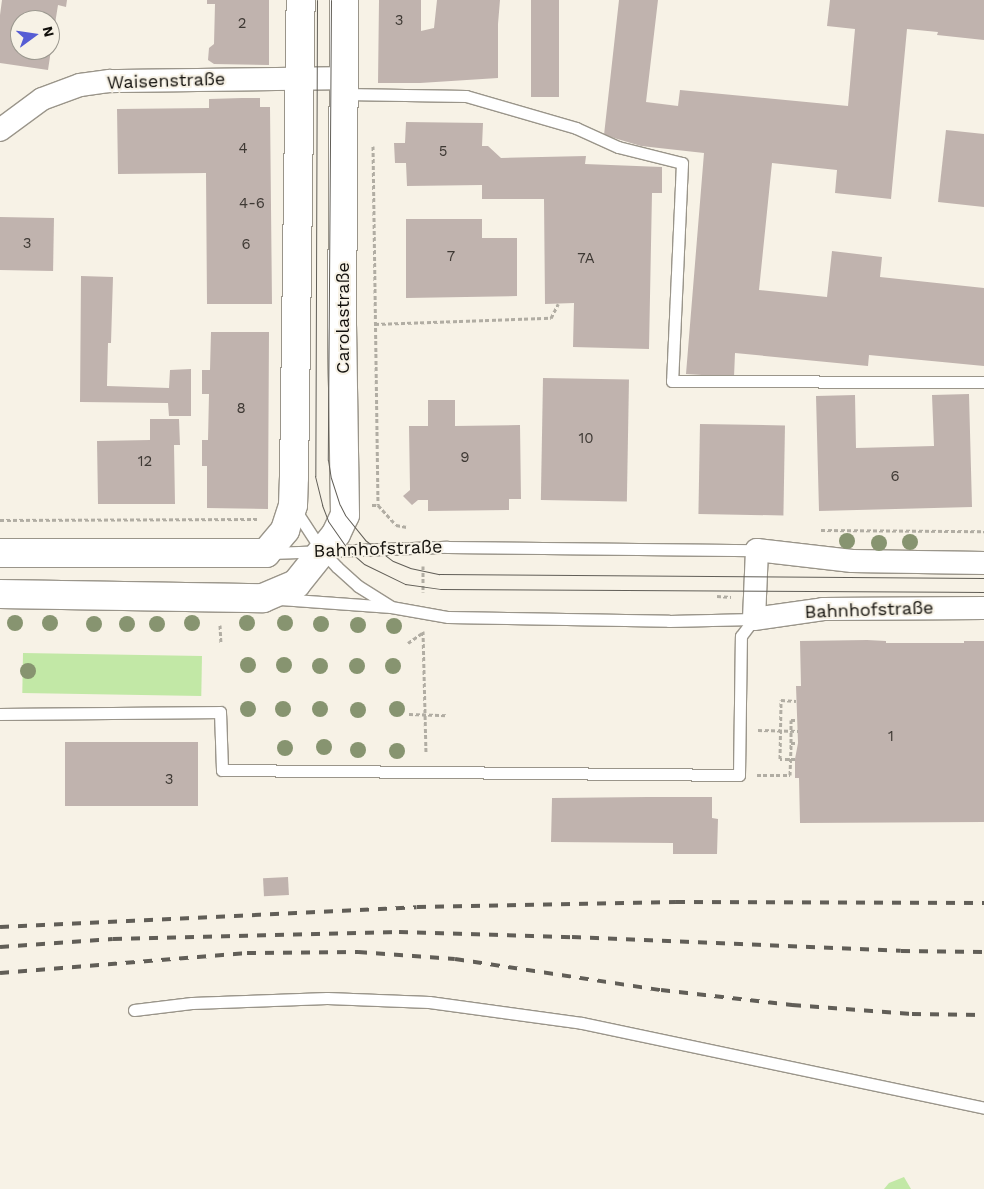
<!DOCTYPE html>
<meta charset="utf-8">
<style>
body{margin:0}
#map{position:relative;width:984px;height:1189px;overflow:hidden;background:#f7f2e6;font-family:"Work Sans",sans-serif}
div>[style]{position:absolute}
[style*='--x']{left:calc(var(--x)*1px);top:calc(var(--y)*1px);width:calc(var(--w)*1px);rotate:calc(var(--a)*1deg)}
.green>*{inset:0;background:#c2e8a6;transform-origin:0 0}
.building>*{inset:0;background:#c0b3ae;transform-origin:0 0}
.path>*{height:3px;margin-top:-1.5px;transform-origin:0;background:repeating-linear-gradient(90deg,#b1ada3 0 4px,transparent 0 6.5px)}
.roads{filter:drop-shadow(1px 0 #9a958a) drop-shadow(-1px 0 #9a958a) drop-shadow(0 1px #9a958a) drop-shadow(0 -1px #9a958a)}
.lane>*{height:11px;margin:-5.5px;padding:0 5.5px;transform-origin:5.5px;border-radius:5.5px;background:#fff}
.street>*{height:22px;margin:-11px;padding:0 11px;transform-origin:11px;border-radius:11px;background:#fff}
.secondary>*{height:28px;margin:-14px;padding:0 14px;transform-origin:14px;border-radius:14px;background:#fff}
.tram>*{height:1px;margin:-0.5px;padding:0 0.5px;transform-origin:0.5px;border-radius:0.5px;background:#615e57}
.rail>*{height:4px;margin-top:-2px;transform-origin:0;background:repeating-linear-gradient(90deg,#615e57 0 9px,transparent 0 18px)}
.trees>*{width:16px;height:16px;margin:-8px;border-radius:50%;background:#879470}
span{translate:-50% -50%;white-space:nowrap;text-align:center;line-height:1.15;-webkit-text-stroke:4px #f7f2e6;paint-order:stroke}
.number-label{font-size:15px;color:#3e3934}
.number-label span{-webkit-text-stroke-width:0}
.street-label{font-size:18px;color:#12100c}
.north{position:absolute;left:10px;top:10px;width:50px;height:50px;box-sizing:border-box;background:#f7f2e6;border:1px solid #9b988f;border-radius:50%;rotate:76deg;font-size:14px;font-weight:700;line-height:20px;text-align:center;color:#12100c}
.north::after{content:'';display:block;margin:auto;width:18px;height:22px;background:#565dd4;clip-path:polygon(50% 0,100% 100%,50% 72%,0 100%)}
</style>
<div id="map">
<div class="green">
<div style="left:23px;top:653px;width:179px;height:40px;rotate:1deg"></div>
<div style="clip-path:polygon(904px 1177px,911px 1189px,884px 1189px,889px 1183px)"></div>
</div>
<div class="building">
<div style="clip-path:polygon(2px 0,67px 0,66px 7px,58px 5px,51px 49px,50px 20px,20px 20px,20px 50px,51px 50px,48px 70px,0 63px,0 15px)"></div>
<div style="clip-path:polygon(207px 0,269px 0,269px 65px,214px 64px,208px 60px,209px 48px,214px 44px,215px 4px,207px 4px)"></div>
<div style="clip-path:polygon(379px 0,421px 0,421px 31px,434px 28px,437px 0,500px 0,498px 24px,498px 78px,420px 83px,378px 83px)"></div>
<div style="left:531px;top:0;width:28px;height:97px"></div>
<div style="clip-path:polygon(619px 0,658px 0,646px 102px,678px 106px,680px 90px,848px 106px,855px 29px,827px 26px,830px 0,984px 0,984px 40px,937px 35px,938px 32px,907px 29px,891px 199px,835px 193px,837px 170px,772px 163px,759px 290px,827px 297px,832px 251px,882px 257px,880px 277px,984px 288px,984px 366px,869px 355px,868px 366px,735px 353px,734px 377px,686px 374px,704px 153px,641px 146px,604px 135px)"></div>
<div style="clip-path:polygon(242px 98px,260px 98px,260px 107px,270px 107px,272px 304px,207px 304px,206px 173px,118px 174px,117px 109px,209px 108px,209px 99px)"></div>
<div style="clip-path:polygon(406px 122px,483px 123px,482px 146px,488px 146px,501px 158px,586px 156px,585px 164px,662px 167px,662px 193px,652px 193px,649px 349px,573px 347px,574px 303px,545px 304px,544px 199px,482px 199px,482px 185px,407px 186px,406px 163px,395px 163px,394px 143px,405px 143px)"></div>
<div style="clip-path:polygon(946px 130px,984px 134px,984px 207px,938px 202px)"></div>
<div style="left:0;top:217px;width:54px;height:53px;rotate:1deg"></div>
<div style="clip-path:polygon(406px 219px,482px 219px,482px 238px,517px 238px,517px 296px,406px 298px)"></div>
<div style="clip-path:polygon(81px 276px,113px 277px,111px 343px,108px 343px,107px 386px,169px 388px,170px 370px,191px 369px,191px 416px,169px 416px,168px 403px,80px 402px)"></div>
<div style="clip-path:polygon(211px 332px,269px 332px,268px 509px,207px 508px,207px 466px,202px 466px,202px 440px,208px 440px,209px 394px,202px 394px,202px 370px,210px 370px)"></div>
<div style="left:543px;top:378px;width:86px;height:122px;rotate:1deg"></div>
<div style="clip-path:polygon(969px 394px,972px 507px,819px 511px,816px 396px,855px 395px,856px 448px,934px 446px,932px 395px)"></div>
<div style="clip-path:polygon(428px 400px,455px 400px,455px 426px,520px 425px,521px 499px,509px 499px,509px 510px,428px 511px,428px 500px,418px 500px,412px 505px,403px 496px,410px 490px,409px 426px,428px 426px)"></div>
<div style="clip-path:polygon(150px 419px,179px 419px,180px 445px,174px 445px,175px 504px,98px 504px,97px 441px,150px 440px)"></div>
<div style="left:700px;top:424px;width:85px;height:90px;rotate:1deg"></div>
<div style="clip-path:polygon(867px 640px,886px 641px,886px 643px,964px 643px,964px 641px,984px 641px,984px 822px,800px 823px,799px 778px,795px 778px,795px 759px,798px 743px,796px 686px,801px 686px,800px 641px)"></div>
<div style="left:198px;top:742px;width:64px;height:133px;rotate:90deg"></div>
<div style="clip-path:polygon(648px 797px,712px 797px,712px 818px,718px 819px,717px 854px,673px 854px,673px 843px,551px 842px,552px 798px)"></div>
<div style="left:288px;top:877px;width:18px;height:25px;rotate:87deg"></div>
</div>
<div class="path">
<div style="--x:373;--y:146;--w:359;--a:89.2"></div>
<div style="--x:375;--y:324;--w:176;--a:-2"></div>
<div style="--x:551;--y:318;--w:16;--a:-63"></div>
<div style="--x:372;--y:505;--w:6;--a:0"></div>
<div style="--x:378;--y:505;--w:27;--a:48"></div>
<div style="--x:396;--y:525;--w:11;--a:10"></div>
<div style="--x:0;--y:520;--w:257;--a:-0.2"></div>
<div style="--x:821;--y:530;--w:163;--a:0.4"></div>
<div style="--x:423;--y:566;--w:26;--a:90"></div>
<div style="--x:717;--y:596;--w:14;--a:4"></div>
<div style="--x:220;--y:625;--w:19;--a:87"></div>
<div style="--x:423;--y:631;--w:121;--a:88.6"></div>
<div style="--x:408;--y:643;--w:19;--a:-35"></div>
<div style="--x:409;--y:714;--w:38;--a:2"></div>
<div style="--x:758;--y:730;--w:40;--a:1.4"></div>
<div style="--x:791;--y:743;--w:23;--a:-90"></div>
<div style="--x:791;--y:720;--w:7;--a:0"></div>
<div style="--x:795;--y:759;--w:15;--a:180"></div>
<div style="--x:780;--y:759;--w:59;--a:-89"></div>
<div style="--x:781;--y:700;--w:15;--a:4"></div>
<div style="--x:757;--y:775;--w:33;--a:0"></div>
<div style="--x:790;--y:775;--w:32;--a:-88"></div>
<div style="--x:791;--y:743;--w:7;--a:0"></div>
</div>
<div class="roads">
<div class="lane">
<div style="--x:344;--y:94;--w:122;--a:0.9"></div>
<div style="--x:466;--y:96;--w:115;--a:16.2"></div>
<div style="--x:576;--y:128;--w:46;--a:24.3"></div>
<div style="--x:618;--y:147;--w:66;--a:14"></div>
<div style="--x:682;--y:163;--w:218;--a:92.6"></div>
<div style="--x:672;--y:381;--w:312;--a:0.2"></div>
<div style="--x:294;--y:508;--w:51;--a:56.9"></div>
<div style="--x:322;--y:551;--w:22;--a:47"></div>
<div style="--x:337;--y:567;--w:28;--a:42"></div>
<div style="--x:358;--y:586;--w:38;--a:32"></div>
<div style="--x:271;--y:553;--w:176;--a:-2"></div>
<div style="--x:447;--y:547;--w:310;--a:0.6"></div>
<div style="--x:280;--y:599;--w:111;--a:4.1"></div>
<div style="--x:391;--y:607;--w:58;--a:10"></div>
<div style="--x:448;--y:617;--w:221;--a:1"></div>
<div style="--x:669;--y:621;--w:85;--a:-1.3"></div>
<div style="--x:0;--y:714;--w:220;--a:-0.5"></div>
<div style="--x:220;--y:712;--w:58;--a:88"></div>
<div style="--x:222;--y:770;--w:517;--a:0.55"></div>
<div style="--x:739;--y:775;--w:139;--a:-89.2"></div>
<div style="--x:741;--y:636;--w:21;--a:-53"></div>
<div style="--x:134;--y:1010;--w:58;--a:-6.9"></div>
<div style="--x:192;--y:1003;--w:135;--a:-2.1"></div>
<div style="--x:327;--y:998;--w:102;--a:2.2"></div>
<div style="--x:429;--y:1002;--w:154;--a:7.8"></div>
<div style="--x:582;--y:1023;--w:411;--a:11.9"></div>
</div>
<div class="street">
<div style="--x:0;--y:130;--w:52;--a:-36.4"></div>
<div style="--x:42;--y:99;--w:40;--a:-20.2"></div>
<div style="--x:80;--y:85;--w:30;--a:-8"></div>
<div style="--x:110;--y:81;--w:234;--a:-0.7"></div>
<div style="--x:984;--y:563;--w:132;--a:-179.1"></div>
<div style="--x:852;--y:561;--w:96;--a:-173.4"></div>
<div style="--x:757;--y:550;--w:69;--a:92.5"></div>
<div style="--x:754;--y:619;--w:70;--a:-8.2"></div>
<div style="--x:823;--y:609;--w:161;--a:-0.4"></div>
</div>
<div class="secondary">
<div style="--x:0;--y:553;--w:266;--a:0"></div>
<div style="--x:266;--y:553;--w:30;--a:-50"></div>
<div style="--x:285;--y:530;--w:26;--a:-72"></div>
<div style="--x:293;--y:505;--w:28;--a:-88"></div>
<div style="--x:294;--y:477;--w:477;--a:-89.2"></div>
<div style="--x:0;--y:594;--w:263;--a:0.9"></div>
<div style="--x:263;--y:598;--w:36;--a:-23"></div>
<div style="--x:296;--y:584;--w:64;--a:-51.3"></div>
<div style="--x:336;--y:534;--w:21;--a:-65"></div>
<div style="--x:345;--y:515;--w:190;--a:-90.9"></div>
<div style="--x:342;--y:325;--w:325;--a:-89.6"></div>
</div>
</div>
<div class="tram">
<div style="--x:317;--y:0;--w:476;--a:90.2"></div>
<div style="--x:315;--y:476;--w:30;--a:76"></div>
<div style="--x:322;--y:505;--w:17;--a:69"></div>
<div style="--x:328;--y:521;--w:35;--a:55"></div>
<div style="--x:348;--y:550;--w:21;--a:41"></div>
<div style="--x:364;--y:564;--w:46;--a:26"></div>
<div style="--x:405;--y:584;--w:35;--a:8"></div>
<div style="--x:440;--y:589;--w:544;--a:0.32"></div>
<div style="--x:331;--y:0;--w:460;--a:90.4"></div>
<div style="--x:328;--y:460;--w:18;--a:81"></div>
<div style="--x:331;--y:478;--w:28;--a:72"></div>
<div style="--x:340;--y:505;--w:11;--a:63"></div>
<div style="--x:345;--y:515;--w:32;--a:51"></div>
<div style="--x:365;--y:540;--w:35;--a:37"></div>
<div style="--x:393;--y:561;--w:18;--a:22"></div>
<div style="--x:410;--y:568;--w:30;--a:12"></div>
<div style="--x:439;--y:574;--w:545;--a:0.42"></div>
</div>
<div class="rail">
<div style="--x:0;--y:927;--w:417;--a:-2.7"></div>
<div style="--x:417;--y:907;--w:259;--a:-1.1"></div>
<div style="--x:676;--y:902;--w:308;--a:0.2"></div>
<div style="--x:0;--y:947;--w:113;--a:-4"></div>
<div style="--x:113;--y:939;--w:286;--a:-1.4"></div>
<div style="--x:399;--y:932;--w:173;--a:1.7"></div>
<div style="--x:572;--y:937;--w:329;--a:2.4"></div>
<div style="--x:901;--y:951;--w:83;--a:0.7"></div>
<div style="--x:0;--y:973;--w:248;--a:-4.6"></div>
<div style="--x:247;--y:953;--w:111;--a:-0.5"></div>
<div style="--x:358;--y:952;--w:97;--a:4.1"></div>
<div style="--x:455;--y:959;--w:208;--a:8.6"></div>
<div style="--x:661;--y:990;--w:132;--a:6.5"></div>
<div style="--x:792;--y:1005;--w:120;--a:4.3"></div>
<div style="--x:912;--y:1014;--w:72;--a:0.8"></div>
</div>
<div class="trees">
<div style="left:847px;top:541px"></div>
<div style="left:910px;top:542px"></div>
<div style="left:879px;top:543px"></div>
<div style="left:15px;top:623px"></div>
<div style="left:50px;top:623px"></div>
<div style="left:192px;top:623px"></div>
<div style="left:247px;top:623px"></div>
<div style="left:285px;top:623px"></div>
<div style="left:94px;top:624px"></div>
<div style="left:127px;top:624px"></div>
<div style="left:157px;top:624px"></div>
<div style="left:321px;top:624px"></div>
<div style="left:358px;top:625px"></div>
<div style="left:394px;top:626px"></div>
<div style="left:248px;top:665px"></div>
<div style="left:284px;top:665px"></div>
<div style="left:320px;top:666px"></div>
<div style="left:357px;top:666px"></div>
<div style="left:393px;top:666px"></div>
<div style="left:28px;top:671px"></div>
<div style="left:248px;top:709px"></div>
<div style="left:283px;top:709px"></div>
<div style="left:320px;top:709px"></div>
<div style="left:397px;top:709px"></div>
<div style="left:358px;top:710px"></div>
<div style="left:324px;top:747px"></div>
<div style="left:285px;top:748px"></div>
<div style="left:358px;top:750px"></div>
<div style="left:397px;top:751px"></div>
</div>
<div class="number-label">
<span style="left:399px;top:21px">3</span>
<span style="left:242px;top:24px">2</span>
<span style="left:243px;top:149px">4</span>
<span style="left:443px;top:152px">5</span>
<span style="left:252px;top:204px">4-6</span>
<span style="left:27px;top:244px">3</span>
<span style="left:246px;top:245px">6</span>
<span style="left:451px;top:257px">7</span>
<span style="left:586px;top:259px">7A</span>
<span style="left:241px;top:409px">8</span>
<span style="left:586px;top:439px">10</span>
<span style="left:465px;top:458px">9</span>
<span style="left:145px;top:462px">12</span>
<span style="left:895px;top:477px">6</span>
<span style="left:891px;top:737px">1</span>
<span style="left:169px;top:780px">3</span>
</div>
<div class="street-label">
<span style="left:166px;top:81px;rotate:-2deg">Waisenstraße</span>
<span style="left:343px;top:318px;rotate:-90deg">Carolastraße</span>
<span style="left:378px;top:549px;rotate:-2deg">Bahnhofstraße</span>
<span style="left:869px;top:610px;rotate:-2deg">Bahnhofstraße</span>
</div>
<div class="north">N</div>
</div>
